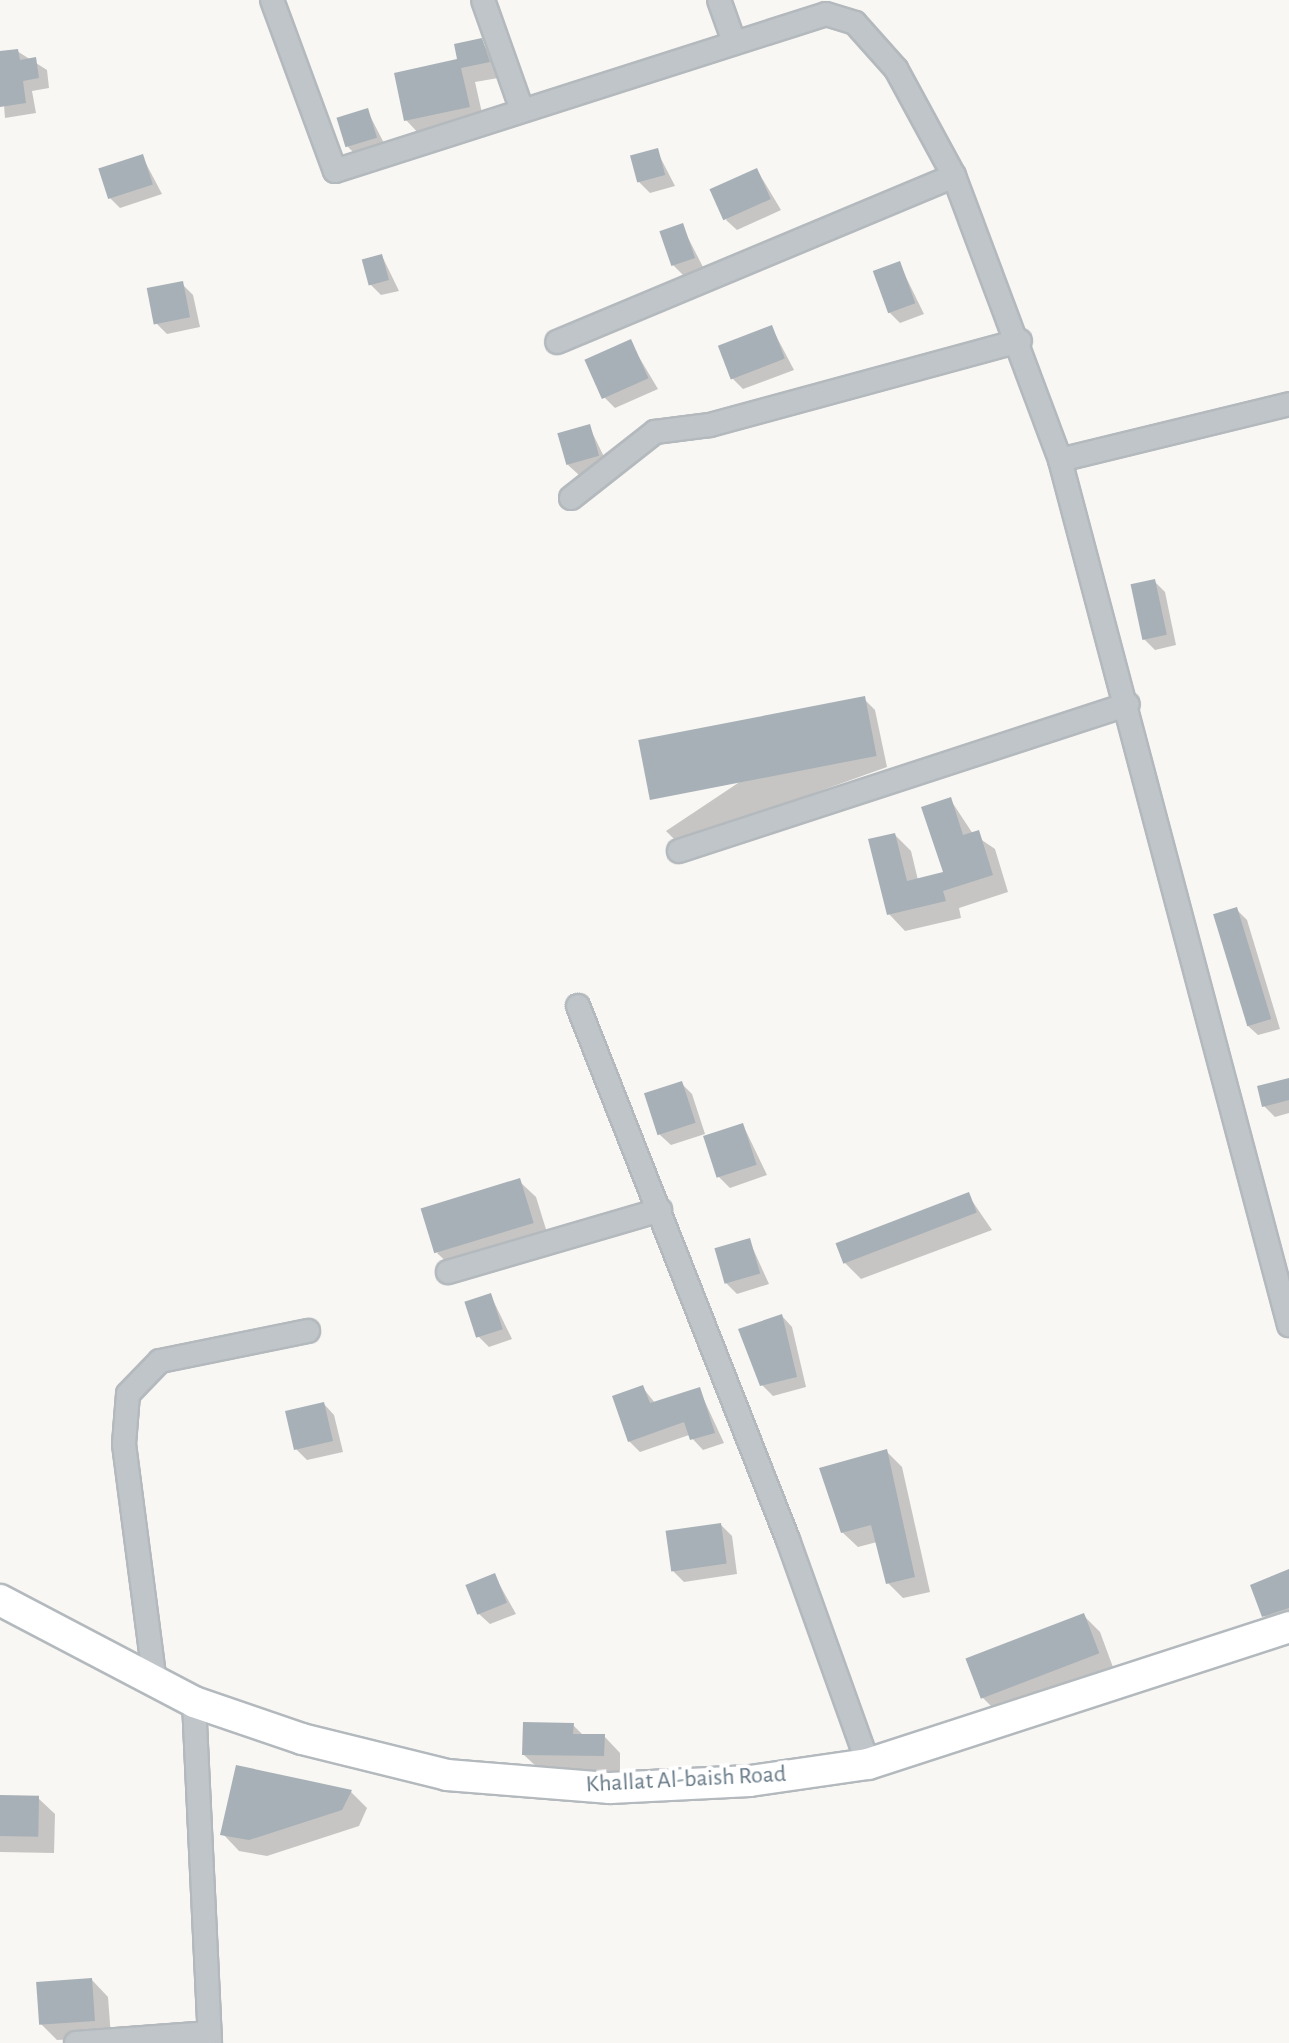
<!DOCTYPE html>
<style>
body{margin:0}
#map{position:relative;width:1289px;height:2043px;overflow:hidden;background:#f8f7f4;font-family:"Alegreya Sans",sans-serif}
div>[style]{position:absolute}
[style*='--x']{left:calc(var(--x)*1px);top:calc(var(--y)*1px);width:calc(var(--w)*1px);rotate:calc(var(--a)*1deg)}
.shadow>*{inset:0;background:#0003}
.building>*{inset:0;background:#a7b0b6;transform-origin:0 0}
.roads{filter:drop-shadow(2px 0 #b3b9bd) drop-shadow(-2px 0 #b3b9bd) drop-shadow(0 2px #b3b9bd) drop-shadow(0 -2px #b3b9bd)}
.street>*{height:22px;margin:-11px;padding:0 11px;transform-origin:11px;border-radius:11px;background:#c0c5c9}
.secondary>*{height:30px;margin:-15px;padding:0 15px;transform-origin:15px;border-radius:15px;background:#fff}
span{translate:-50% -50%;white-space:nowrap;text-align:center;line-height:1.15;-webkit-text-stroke:8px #fff;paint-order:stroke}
.street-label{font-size:24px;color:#667986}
</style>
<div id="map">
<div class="shadow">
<div style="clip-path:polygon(481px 40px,504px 77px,475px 82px,484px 122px,421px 136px,406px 120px)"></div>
<div style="clip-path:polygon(17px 51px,47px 70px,49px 88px,32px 91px,36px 113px,5px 118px,0 53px)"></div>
<div style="clip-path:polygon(367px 110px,387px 149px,359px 158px,348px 147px)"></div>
<div style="clip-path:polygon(657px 151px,675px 186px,650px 193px,639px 182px)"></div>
<div style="clip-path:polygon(142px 156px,162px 194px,120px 208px,109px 197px)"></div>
<div style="clip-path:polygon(757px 170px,781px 210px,737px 230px,726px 220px)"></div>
<div style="clip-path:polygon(682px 226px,704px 269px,684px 276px,673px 265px)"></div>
<div style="clip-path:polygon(382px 256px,399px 291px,381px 295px,370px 284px)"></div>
<div style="clip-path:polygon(899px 263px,924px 314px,900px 323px,889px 312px)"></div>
<div style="clip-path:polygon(182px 284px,193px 295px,200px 327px,167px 334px,156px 323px)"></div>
<div style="clip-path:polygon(772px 328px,794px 370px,743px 389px,732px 378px)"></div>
<div style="clip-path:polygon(630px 342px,658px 389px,615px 408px,604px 397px)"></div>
<div style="clip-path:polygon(589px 426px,609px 467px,579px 475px,568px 465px)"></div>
<div style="clip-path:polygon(1154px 581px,1165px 592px,1176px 645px,1155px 650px,1144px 639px)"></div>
<div style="clip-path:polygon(864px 699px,875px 710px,887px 767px,677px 842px,666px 831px)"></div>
<div style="clip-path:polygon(950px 799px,973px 834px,995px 849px,1008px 892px,959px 908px,961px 918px,905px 931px,889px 914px,895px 835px,911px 851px,918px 880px,945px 874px)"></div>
<div style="clip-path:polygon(1236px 909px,1247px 920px,1280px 1029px,1258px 1035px,1247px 1025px)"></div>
<div style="clip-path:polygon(1289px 1080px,1289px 1113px,1275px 1117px,1264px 1106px)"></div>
<div style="clip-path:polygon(681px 1083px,692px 1094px,706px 1137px,743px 1125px,767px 1175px,730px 1188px,719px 1177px,705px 1134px,671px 1145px,660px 1135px)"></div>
<div style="clip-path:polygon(519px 1181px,536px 1197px,549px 1239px,454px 1269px,437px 1253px)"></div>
<div style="clip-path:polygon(968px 1195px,992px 1230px,861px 1279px,844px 1262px)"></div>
<div style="clip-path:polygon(749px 1240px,769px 1284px,737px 1294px,726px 1283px)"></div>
<div style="clip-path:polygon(491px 1296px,512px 1339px,489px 1347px,478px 1336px)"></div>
<div style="clip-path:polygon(782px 1316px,792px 1327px,806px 1387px,773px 1396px,762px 1385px)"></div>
<div style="clip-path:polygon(643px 1388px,655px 1403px,699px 1389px,724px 1443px,703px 1450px,689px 1435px,640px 1452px,629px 1441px)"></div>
<div style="clip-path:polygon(324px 1404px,334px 1415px,343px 1452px,307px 1460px,296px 1449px)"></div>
<div style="clip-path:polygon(886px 1451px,902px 1467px,930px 1592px,903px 1598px,888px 1583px,877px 1542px,858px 1547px,842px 1532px)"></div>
<div style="clip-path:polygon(721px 1525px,732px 1536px,737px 1574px,684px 1582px,673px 1571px)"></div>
<div style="clip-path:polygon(1289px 1571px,1289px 1622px,1275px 1626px,1264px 1616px)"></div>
<div style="clip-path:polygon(494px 1575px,516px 1614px,490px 1624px,479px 1614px)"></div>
<div style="clip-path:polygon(1084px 1616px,1100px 1632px,1114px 1670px,998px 1713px,981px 1696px)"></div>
<div style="clip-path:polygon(573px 1725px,584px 1736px,604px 1736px,620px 1753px,620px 1772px,541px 1771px,524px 1755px)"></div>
<div style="clip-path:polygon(351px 1792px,367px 1808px,359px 1826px,267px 1856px,239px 1851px,223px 1834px)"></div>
<div style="clip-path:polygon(0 1797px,38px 1798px,55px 1814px,54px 1853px,0 1852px)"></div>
<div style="clip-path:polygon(92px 1980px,108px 1997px,111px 2037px,57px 2040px,40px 2023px)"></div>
</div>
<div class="building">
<div style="clip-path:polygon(482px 38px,490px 62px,461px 68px,470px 107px,404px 121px,394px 73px,457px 59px,454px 44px)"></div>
<div style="clip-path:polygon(18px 49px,20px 60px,36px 57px,39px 78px,23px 81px,26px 103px,0 107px,0 51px)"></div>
<div style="left:368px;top:108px;width:31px;height:33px;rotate:73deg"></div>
<div style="left:658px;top:148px;width:28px;height:29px;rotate:75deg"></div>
<div style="left:143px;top:154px;width:32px;height:47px;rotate:72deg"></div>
<div style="left:757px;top:168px;width:34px;height:52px;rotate:66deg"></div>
<div style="left:683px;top:223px;width:37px;height:25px;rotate:71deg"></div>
<div style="left:382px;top:254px;width:27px;height:21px;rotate:75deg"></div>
<div style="left:900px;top:261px;width:45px;height:29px;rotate:70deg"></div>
<div style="left:183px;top:281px;width:37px;height:37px;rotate:79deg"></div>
<div style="left:772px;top:325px;width:36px;height:58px;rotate:69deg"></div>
<div style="left:631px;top:339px;width:43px;height:51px;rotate:66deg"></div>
<div style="left:590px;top:424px;width:33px;height:34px;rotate:74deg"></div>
<div style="left:1155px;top:579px;width:57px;height:25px;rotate:78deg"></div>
<div style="left:865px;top:696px;width:61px;height:231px;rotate:79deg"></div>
<div style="clip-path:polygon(951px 797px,963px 835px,979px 830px,993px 875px,943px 891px,946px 901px,887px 915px,868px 839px,895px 833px,907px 881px,943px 872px,921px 807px)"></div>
<div style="left:1237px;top:907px;width:117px;height:25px;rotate:73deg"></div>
<div style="clip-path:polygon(1289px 1078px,1289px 1100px,1262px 1107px,1257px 1086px)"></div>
<div style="left:682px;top:1081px;width:44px;height:40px;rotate:72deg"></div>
<div style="left:743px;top:1123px;width:44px;height:42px;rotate:72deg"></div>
<div style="left:520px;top:1178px;width:47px;height:104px;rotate:73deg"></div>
<div style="left:969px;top:1192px;width:22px;height:143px;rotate:69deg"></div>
<div style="left:750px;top:1238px;width:37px;height:37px;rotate:74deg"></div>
<div style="left:491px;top:1293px;width:38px;height:28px;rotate:72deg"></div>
<div style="clip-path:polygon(782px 1314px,797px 1377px,760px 1386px,738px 1329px)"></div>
<div style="clip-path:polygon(643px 1385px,650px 1403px,700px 1387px,715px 1433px,690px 1440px,684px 1422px,628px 1442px,612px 1396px)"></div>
<div style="left:324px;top:1402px;width:40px;height:40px;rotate:77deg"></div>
<div style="clip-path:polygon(887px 1449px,915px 1577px,886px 1584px,871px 1525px,841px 1533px,819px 1468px)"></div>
<div style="left:721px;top:1523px;width:41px;height:56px;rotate:82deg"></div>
<div style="clip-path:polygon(1289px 1569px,1289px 1608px,1262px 1617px,1250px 1585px)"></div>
<div style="left:495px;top:1573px;width:32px;height:32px;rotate:68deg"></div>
<div style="left:1084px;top:1613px;width:43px;height:127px;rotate:69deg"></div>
<div style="clip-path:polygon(523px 1722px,574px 1723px,573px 1734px,605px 1734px,604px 1756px,522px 1755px)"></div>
<div style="clip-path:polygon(236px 1765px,352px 1790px,342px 1810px,249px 1840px,220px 1835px)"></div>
<div style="left:0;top:1795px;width:39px;height:41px;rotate:1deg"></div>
<div style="left:92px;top:1978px;width:43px;height:56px;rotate:86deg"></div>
</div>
<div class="roads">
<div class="street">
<div style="--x:272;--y:0;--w:182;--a:69.8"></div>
<div style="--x:335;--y:171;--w:515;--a:-17.73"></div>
<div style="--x:826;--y:14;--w:30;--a:17"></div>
<div style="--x:855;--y:23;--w:62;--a:48.3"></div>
<div style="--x:896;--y:69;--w:122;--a:61.5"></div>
<div style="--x:954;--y:176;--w:430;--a:157.3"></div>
<div style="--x:483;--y:0;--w:117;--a:70.5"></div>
<div style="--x:719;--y:0;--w:41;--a:70.3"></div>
<div style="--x:954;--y:176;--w:303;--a:69.5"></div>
<div style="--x:1060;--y:460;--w:895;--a:75.17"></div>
<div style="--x:1060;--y:460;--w:236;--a:-13.7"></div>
<div style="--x:571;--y:498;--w:107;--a:-38.2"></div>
<div style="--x:655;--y:432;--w:55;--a:-7.3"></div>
<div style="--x:710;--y:425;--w:321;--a:-15.2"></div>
<div style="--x:679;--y:851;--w:472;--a:-18.1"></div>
<div style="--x:578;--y:1006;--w:574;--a:68.53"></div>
<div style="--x:788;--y:1540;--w:238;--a:70.3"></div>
<div style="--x:448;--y:1272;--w:221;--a:-16.3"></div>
<div style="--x:155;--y:1683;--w:241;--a:-97.4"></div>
<div style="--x:124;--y:1444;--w:50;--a:-85.4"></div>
<div style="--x:128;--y:1394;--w:46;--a:-45.9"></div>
<div style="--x:160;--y:1361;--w:151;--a:-11.5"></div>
<div style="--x:194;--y:1702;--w:341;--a:87.3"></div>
<div style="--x:76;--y:2043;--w:133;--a:-4.3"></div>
</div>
<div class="secondary">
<div style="--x:0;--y:1600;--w:219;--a:27.7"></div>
<div style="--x:194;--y:1702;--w:114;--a:18.9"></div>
<div style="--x:302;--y:1739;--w:149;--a:13.9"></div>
<div style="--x:447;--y:1775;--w:164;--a:4.6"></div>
<div style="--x:610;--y:1788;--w:140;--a:-2.9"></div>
<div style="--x:750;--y:1781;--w:119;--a:-8.2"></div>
<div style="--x:868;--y:1764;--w:443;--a:-18"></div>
</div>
</div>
<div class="street-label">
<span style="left:686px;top:1780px;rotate:-3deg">Khallat Al-baish Road</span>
</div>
</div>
